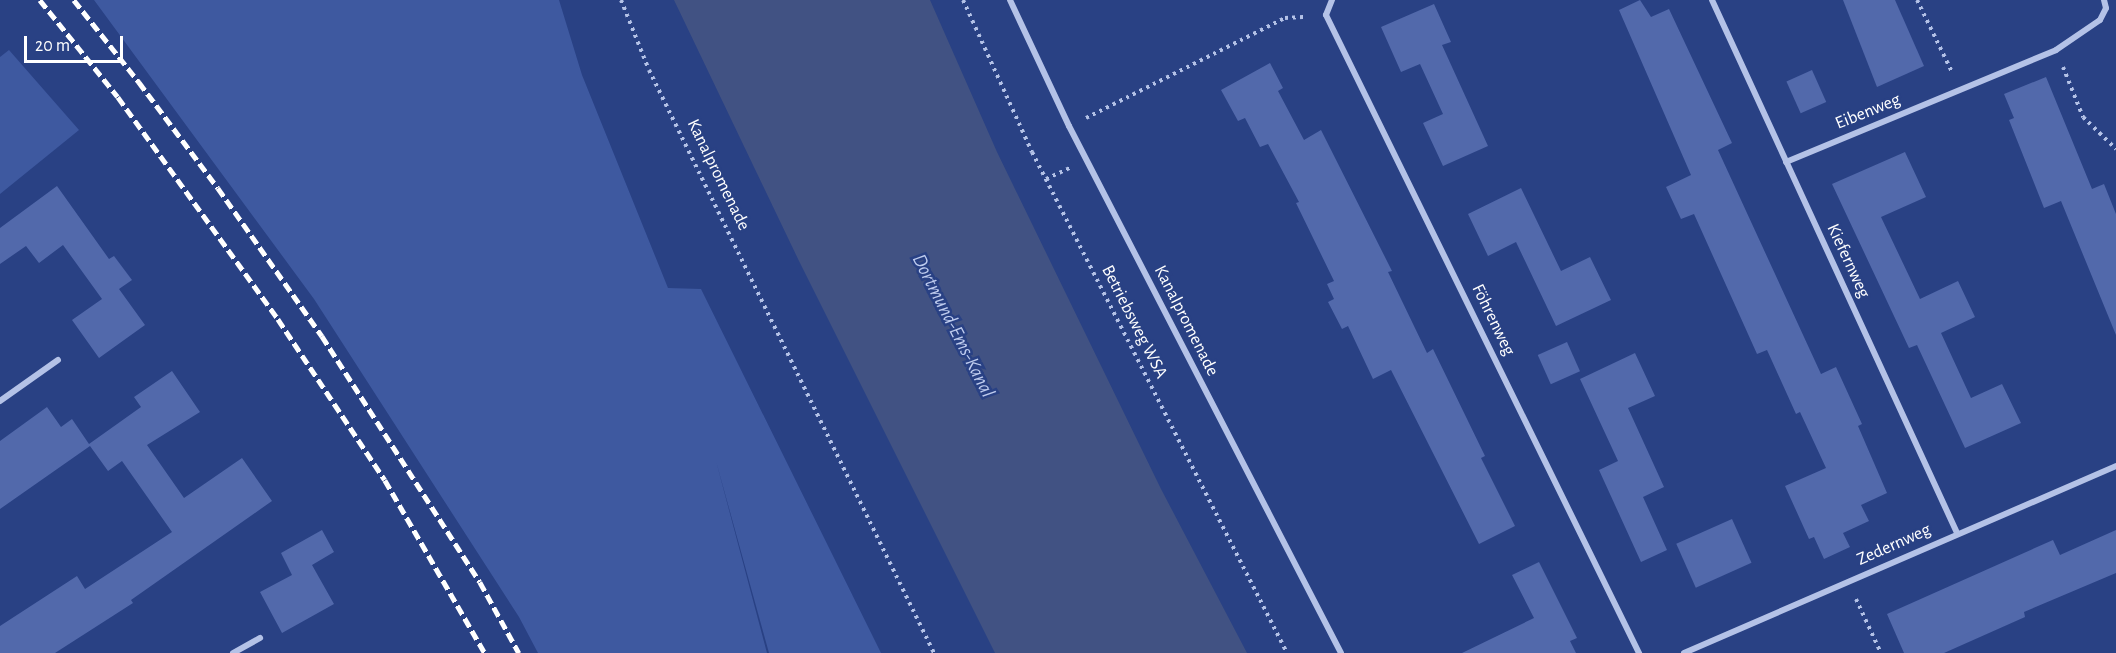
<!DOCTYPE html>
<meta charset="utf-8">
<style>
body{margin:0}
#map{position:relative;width:2116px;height:653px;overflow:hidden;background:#294184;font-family:"Alegreya Sans",sans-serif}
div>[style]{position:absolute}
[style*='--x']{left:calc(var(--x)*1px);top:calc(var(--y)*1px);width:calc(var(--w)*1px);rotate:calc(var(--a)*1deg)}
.green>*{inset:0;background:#3e59a0}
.water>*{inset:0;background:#415283}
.building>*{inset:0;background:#5269ab;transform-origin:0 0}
.path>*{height:4px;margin-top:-2px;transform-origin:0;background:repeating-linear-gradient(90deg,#b4c2e7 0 3px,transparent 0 7.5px)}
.minor>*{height:6px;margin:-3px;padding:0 3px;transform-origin:3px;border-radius:3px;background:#b4c2e7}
.rail>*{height:4.5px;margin-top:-2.25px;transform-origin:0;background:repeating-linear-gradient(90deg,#fff 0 10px,transparent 0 14.5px)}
span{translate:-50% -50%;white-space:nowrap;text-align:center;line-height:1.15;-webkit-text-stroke:5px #294184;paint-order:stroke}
.street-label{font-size:18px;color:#fff}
.water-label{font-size:20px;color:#bfccee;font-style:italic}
.scale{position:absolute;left:24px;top:36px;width:99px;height:27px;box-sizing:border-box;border:3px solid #fff;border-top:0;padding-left:8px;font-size:18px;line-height:21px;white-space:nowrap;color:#fff;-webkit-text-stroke:4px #294184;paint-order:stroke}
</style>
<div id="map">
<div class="green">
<div style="clip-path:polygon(94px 0,559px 0,582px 75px,668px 288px,701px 289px,881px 653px,769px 653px,716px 461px,767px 653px,538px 653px,519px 617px,314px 299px)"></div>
<div style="clip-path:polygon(9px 50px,79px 130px,0 194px,0 57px)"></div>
</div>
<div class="water">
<div style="clip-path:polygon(674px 0,930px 0,997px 152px,1161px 489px,1247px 653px,995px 653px,799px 261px)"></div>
</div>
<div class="building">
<div style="clip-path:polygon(1640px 0,1651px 17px,1669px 9px,1732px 143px,1718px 150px,1821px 374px,1836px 367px,1862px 424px,1858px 426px,1887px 493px,1861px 505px,1869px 521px,1843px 533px,1850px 547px,1824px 559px,1814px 537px,1809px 539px,1785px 486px,1826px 468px,1800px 412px,1796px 414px,1767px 350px,1757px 354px,1694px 214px,1681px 219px,1666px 187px,1691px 175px,1619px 10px)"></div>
<div style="clip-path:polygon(1843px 0,1895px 0,1924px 66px,1877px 87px)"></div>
<div style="clip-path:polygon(1434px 4px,1451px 42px,1442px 45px,1488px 146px,1443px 166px,1423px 123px,1443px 114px,1420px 64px,1401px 72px,1381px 27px)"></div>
<div style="clip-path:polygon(1270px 63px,1283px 88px,1278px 91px,1304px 140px,1321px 130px,1392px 271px,1388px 272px,1427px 353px,1433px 349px,1485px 456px,1481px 458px,1515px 526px,1479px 544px,1391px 370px,1373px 379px,1348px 326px,1342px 329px,1328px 302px,1334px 299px,1327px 284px,1334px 281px,1296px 203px,1299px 202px,1268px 144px,1260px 147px,1245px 118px,1238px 121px,1221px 90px)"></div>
<div style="left:1812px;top:70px;width:35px;height:28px;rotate:66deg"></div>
<div style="clip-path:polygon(2046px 77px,2092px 189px,2104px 184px,2116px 214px,2116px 335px,2061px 201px,2044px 208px,2009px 120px,2014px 118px,2004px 94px)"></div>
<div style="clip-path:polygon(1905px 152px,1926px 197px,1881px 217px,1920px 299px,1958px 281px,1975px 317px,1941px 333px,1971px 398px,2002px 384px,2021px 423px,1965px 448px,1917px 345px,1909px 348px,1832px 184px)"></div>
<div style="clip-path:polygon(57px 186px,109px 259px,114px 256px,132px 280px,119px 289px,145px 325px,99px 358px,72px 320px,102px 299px,63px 245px,39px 263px,26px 246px,0 264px,0 228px)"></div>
<div style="clip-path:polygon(1521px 188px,1561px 271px,1590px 257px,1611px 300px,1556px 326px,1516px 242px,1488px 256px,1468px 214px)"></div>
<div style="left:1567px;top:342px;width:32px;height:32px;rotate:66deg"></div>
<div style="clip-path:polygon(1635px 353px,1655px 396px,1628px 408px,1664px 487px,1643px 497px,1667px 550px,1641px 562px,1599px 470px,1618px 461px,1580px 379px)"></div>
<div style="clip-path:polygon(172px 371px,200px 412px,147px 445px,184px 498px,242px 458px,272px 501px,131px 600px,133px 603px,55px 653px,0 653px,0 626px,77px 576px,85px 589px,172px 532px,122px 461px,108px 471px,90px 446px,0 509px,0 441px,47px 407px,61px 427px,72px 419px,89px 444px,141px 407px,134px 397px)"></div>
<div style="left:1732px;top:519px;width:48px;height:61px;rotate:66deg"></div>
<div style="clip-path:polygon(322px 530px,334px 552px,312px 565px,334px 604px,282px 633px,260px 592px,292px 575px,281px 553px)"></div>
<div style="clip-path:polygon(2116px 530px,2116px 573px,2024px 612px,2025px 617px,1944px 653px,1904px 653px,1887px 614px,2053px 540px,2060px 555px)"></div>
<div style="clip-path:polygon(1539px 562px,1577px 638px,1570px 641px,1576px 653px,1462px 653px,1534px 618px,1512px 575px)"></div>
</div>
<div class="path">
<div style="--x:621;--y:0;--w:75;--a:68.2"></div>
<div style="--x:649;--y:70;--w:649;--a:63.95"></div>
<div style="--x:963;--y:0;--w:167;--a:65.6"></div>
<div style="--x:1032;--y:152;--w:562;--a:63.02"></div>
<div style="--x:1917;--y:0;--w:80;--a:64.1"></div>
<div style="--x:2063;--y:67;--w:54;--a:68.2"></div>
<div style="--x:2083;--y:117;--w:46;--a:44.1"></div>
<div style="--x:1086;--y:118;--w:223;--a:-26.7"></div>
<div style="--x:1285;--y:18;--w:22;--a:-3"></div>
<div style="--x:1046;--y:179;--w:26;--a:-25"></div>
<div style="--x:1856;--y:599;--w:60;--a:65.2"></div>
</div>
<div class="minor">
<div style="--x:1010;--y:0;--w:139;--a:64.9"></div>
<div style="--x:1069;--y:126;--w:593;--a:62.7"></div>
<div style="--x:1332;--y:0;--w:16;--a:112"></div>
<div style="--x:1326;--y:15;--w:711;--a:63.87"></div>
<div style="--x:1712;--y:0;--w:587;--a:65.31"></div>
<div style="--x:1786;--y:162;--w:292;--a:-22.5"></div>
<div style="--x:2056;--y:50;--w:53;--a:-34.3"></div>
<div style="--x:2100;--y:20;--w:13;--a:-63"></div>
<div style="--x:2106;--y:8;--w:8;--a:-104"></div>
<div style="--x:0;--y:401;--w:71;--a:-35.3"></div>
<div style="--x:233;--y:653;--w:31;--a:-29"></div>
<div style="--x:1684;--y:653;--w:471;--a:-23.4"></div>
</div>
<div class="rail">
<div style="--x:40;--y:0;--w:124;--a:51.2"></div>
<div style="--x:118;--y:97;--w:274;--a:54.2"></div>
<div style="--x:278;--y:319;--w:193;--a:56.4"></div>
<div style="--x:385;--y:480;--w:200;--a:60"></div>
<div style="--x:74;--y:0;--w:105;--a:51.6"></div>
<div style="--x:139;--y:82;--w:132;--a:53.3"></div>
<div style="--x:218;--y:188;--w:181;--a:54.9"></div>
<div style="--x:322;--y:336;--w:292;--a:57.3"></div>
<div style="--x:480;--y:582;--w:81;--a:61.2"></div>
</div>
<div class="street-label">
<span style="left:1868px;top:112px;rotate:-22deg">Eibenweg</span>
<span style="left:718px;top:175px;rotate:64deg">Kanalpromenade</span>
<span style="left:1848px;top:261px;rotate:65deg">Kiefernweg</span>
<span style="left:1493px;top:320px;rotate:64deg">Föhrenweg</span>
<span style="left:1186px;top:321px;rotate:63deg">Kanalpromenade</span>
<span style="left:1134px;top:322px;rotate:63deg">Betriebsweg WSA</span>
<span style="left:1894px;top:545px;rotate:-24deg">Zedernweg</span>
</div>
<div class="water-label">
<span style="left:953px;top:326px;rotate:63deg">Dortmund-Ems-Kanal</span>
</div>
<div class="scale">20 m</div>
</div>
